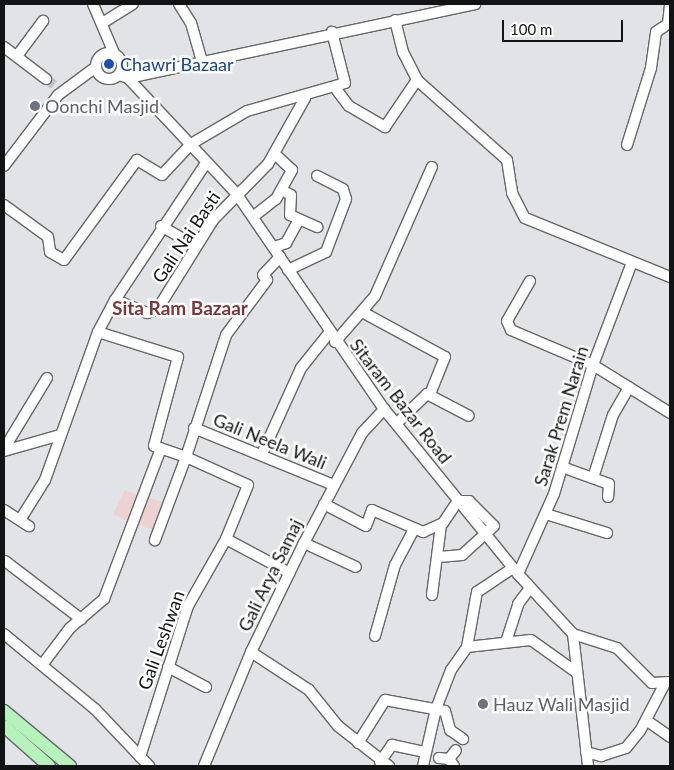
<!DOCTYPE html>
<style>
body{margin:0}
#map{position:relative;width:674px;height:770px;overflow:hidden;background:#e1e3e6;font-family:Lato,sans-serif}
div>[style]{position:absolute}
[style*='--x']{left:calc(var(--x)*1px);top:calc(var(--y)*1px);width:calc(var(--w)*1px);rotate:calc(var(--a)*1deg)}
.commercial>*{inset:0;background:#ecd2d1;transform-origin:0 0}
.minor-tunnel>*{height:10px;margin-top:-5px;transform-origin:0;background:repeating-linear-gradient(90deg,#c2c4c6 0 10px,transparent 0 15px)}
.roads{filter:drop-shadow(1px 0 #656769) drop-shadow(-1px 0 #656769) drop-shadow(0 1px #656769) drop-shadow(0 -1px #656769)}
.minor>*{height:10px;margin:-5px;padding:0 5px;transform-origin:5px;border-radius:5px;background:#fff}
.minor>.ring{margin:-5px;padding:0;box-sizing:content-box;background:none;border:10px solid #fff;border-radius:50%}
.major>*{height:12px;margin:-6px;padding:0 6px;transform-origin:6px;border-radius:6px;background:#b6f2bc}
.dots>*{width:14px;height:14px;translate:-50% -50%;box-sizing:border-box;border:2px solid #fff;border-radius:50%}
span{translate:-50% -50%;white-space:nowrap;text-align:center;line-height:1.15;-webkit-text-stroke:5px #fff;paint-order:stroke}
.transit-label{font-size:18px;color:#164399}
.left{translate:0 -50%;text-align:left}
.worship-label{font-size:18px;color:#5b616d}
.street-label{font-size:18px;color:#121314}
.neighbourhood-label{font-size:19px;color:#7e3736;font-weight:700}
.frame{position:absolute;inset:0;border:5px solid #121314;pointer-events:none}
.scale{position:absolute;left:502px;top:20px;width:121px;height:22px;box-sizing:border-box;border:2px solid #121314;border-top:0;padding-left:6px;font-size:15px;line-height:18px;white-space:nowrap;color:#121314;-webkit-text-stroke:4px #fff;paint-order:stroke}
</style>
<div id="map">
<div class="commercial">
<div style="clip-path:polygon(125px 490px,141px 496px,132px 523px,113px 514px)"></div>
<div style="left:146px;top:497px;width:22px;height:29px;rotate:18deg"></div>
</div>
<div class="minor-tunnel">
<div style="--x:46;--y:79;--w:14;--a:36"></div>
</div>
<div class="roads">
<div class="minor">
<div style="--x:93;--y:4;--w:53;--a:66.8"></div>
<div style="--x:179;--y:4;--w:22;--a:58"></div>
<div style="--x:191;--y:23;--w:40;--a:74"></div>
<div style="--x:395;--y:20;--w:33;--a:76"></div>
<div style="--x:403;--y:52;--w:31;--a:63"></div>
<div style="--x:417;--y:80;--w:120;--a:41.6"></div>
<div style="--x:507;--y:160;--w:33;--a:81"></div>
<div style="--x:512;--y:193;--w:28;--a:63"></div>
<div style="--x:525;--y:218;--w:157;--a:22.1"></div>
<div style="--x:104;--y:22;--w:34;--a:-32"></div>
<div style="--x:4;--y:47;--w:53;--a:37.3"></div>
<div class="ring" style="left:96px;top:53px;width:16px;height:16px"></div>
<div style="--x:17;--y:56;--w:44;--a:-53.4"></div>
<div style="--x:119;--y:75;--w:9;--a:18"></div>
<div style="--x:128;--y:78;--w:355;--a:-12"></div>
<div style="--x:128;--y:78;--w:158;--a:46.8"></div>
<div style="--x:236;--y:193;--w:262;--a:55.6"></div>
<div style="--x:384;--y:409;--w:213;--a:50.9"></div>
<div style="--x:518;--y:574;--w:81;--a:47.5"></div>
<div style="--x:573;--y:634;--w:133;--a:83.5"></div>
<div style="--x:336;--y:89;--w:21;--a:53"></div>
<div style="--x:349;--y:106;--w:42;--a:30.3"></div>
<div style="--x:385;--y:127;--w:57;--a:-55.8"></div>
<div style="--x:627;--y:145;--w:81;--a:-72.7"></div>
<div style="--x:651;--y:68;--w:36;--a:-82"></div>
<div style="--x:656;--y:32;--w:14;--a:-34"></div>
<div style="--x:668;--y:24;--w:20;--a:-84"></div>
<div style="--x:4;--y:166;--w:89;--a:-52.7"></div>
<div style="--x:58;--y:95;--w:47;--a:-36.4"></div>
<div style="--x:282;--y:190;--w:10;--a:29"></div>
<div style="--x:291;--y:195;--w:20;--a:93"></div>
<div style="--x:290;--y:215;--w:30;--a:24"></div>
<div style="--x:4;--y:205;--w:54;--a:36"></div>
<div style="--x:48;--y:237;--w:15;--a:82"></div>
<div style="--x:50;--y:252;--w:16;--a:30"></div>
<div style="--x:64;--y:260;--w:124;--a:-53.9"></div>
<div style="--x:137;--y:160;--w:29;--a:31"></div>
<div style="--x:162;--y:175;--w:42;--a:-46.9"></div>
<div style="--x:191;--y:144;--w:65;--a:-30.5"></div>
<div style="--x:247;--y:111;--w:102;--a:-15.9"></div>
<div style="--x:345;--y:83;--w:53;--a:-104.3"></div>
<div style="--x:254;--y:216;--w:28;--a:-38"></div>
<div style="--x:276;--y:199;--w:33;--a:-61"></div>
<div style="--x:292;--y:170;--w:23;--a:-137"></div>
<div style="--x:161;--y:226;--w:39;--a:30"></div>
<div style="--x:274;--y:247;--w:13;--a:-18"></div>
<div style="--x:286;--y:243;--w:26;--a:-61"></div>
<div style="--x:288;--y:270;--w:42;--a:-25.3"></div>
<div style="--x:326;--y:252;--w:57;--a:-69.3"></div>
<div style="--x:346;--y:199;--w:10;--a:-107"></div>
<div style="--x:343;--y:189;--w:29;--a:-153"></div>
<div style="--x:530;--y:281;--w:46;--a:119.9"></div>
<div style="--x:507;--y:321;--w:10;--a:66"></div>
<div style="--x:511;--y:330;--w:89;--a:23.1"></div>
<div style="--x:593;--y:365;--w:91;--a:31.9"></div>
<div style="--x:115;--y:300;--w:35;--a:22"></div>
<div style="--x:147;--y:313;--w:10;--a:-17"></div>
<div style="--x:157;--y:310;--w:106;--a:-58.1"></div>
<div style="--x:213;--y:220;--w:78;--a:-45.5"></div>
<div style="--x:268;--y:164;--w:76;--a:-60.7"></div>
<div style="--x:364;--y:313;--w:92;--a:28.5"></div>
<div style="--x:445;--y:357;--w:40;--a:112"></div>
<div style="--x:98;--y:332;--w:84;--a:17.4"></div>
<div style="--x:178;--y:357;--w:92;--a:105.1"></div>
<div style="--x:154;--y:446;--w:34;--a:19"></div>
<div style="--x:186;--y:457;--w:128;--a:-71.8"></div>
<div style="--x:226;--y:335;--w:69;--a:-53.3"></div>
<div style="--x:267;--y:280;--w:6;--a:-129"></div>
<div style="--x:263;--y:275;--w:25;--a:-47"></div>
<div style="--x:335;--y:342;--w:61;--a:-49"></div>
<div style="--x:375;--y:296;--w:141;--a:-66.2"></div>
<div style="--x:397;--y:423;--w:42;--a:-44"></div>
<div style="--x:427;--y:394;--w:47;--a:27.6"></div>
<div style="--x:194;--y:428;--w:151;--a:22.2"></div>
<div style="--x:4;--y:449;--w:83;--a:-58.8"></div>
<div style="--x:4;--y:451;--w:58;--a:-15.9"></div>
<div style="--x:262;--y:454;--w:94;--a:-65.6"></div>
<div style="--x:301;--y:368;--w:45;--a:-51.3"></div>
<div style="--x:562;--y:467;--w:50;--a:19.9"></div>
<div style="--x:609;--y:484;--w:13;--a:94"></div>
<div style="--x:593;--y:478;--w:66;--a:-72.4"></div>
<div style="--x:613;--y:415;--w:32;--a:-60"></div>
<div style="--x:324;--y:504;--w:47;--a:27.6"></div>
<div style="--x:366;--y:526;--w:17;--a:-69"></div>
<div style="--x:372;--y:510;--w:56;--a:23.3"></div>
<div style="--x:423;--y:532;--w:22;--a:-24"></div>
<div style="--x:443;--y:523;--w:27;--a:-56"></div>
<div style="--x:458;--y:501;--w:11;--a:0"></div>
<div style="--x:469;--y:501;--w:35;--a:45"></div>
<div style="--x:494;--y:526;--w:43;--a:137.8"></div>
<div style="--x:462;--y:555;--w:23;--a:175"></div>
<div style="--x:4;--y:510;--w:30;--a:33"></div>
<div style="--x:546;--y:514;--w:64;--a:17.3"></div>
<div style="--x:20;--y:520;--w:47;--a:-58"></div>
<div style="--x:45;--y:480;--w:157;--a:-70.3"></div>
<div style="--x:98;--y:332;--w:36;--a:-62"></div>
<div style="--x:115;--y:300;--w:164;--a:-56.4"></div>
<div style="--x:226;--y:539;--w:72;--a:28"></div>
<div style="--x:304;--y:543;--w:57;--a:24.8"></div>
<div style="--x:5;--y:561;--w:96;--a:37.3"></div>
<div style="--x:518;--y:574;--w:88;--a:-65.8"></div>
<div style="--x:554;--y:494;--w:135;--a:-73.2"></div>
<div style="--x:593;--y:365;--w:107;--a:-69.2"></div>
<div style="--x:432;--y:595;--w:71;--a:-82.7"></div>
<div style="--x:4;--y:634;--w:118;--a:39.5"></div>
<div style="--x:95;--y:709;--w:79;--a:46.5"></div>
<div style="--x:573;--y:634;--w:46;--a:17.7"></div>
<div style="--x:617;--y:648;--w:49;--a:45"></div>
<div style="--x:652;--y:683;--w:17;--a:-3"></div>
<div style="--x:375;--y:636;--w:74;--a:-74.3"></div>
<div style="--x:395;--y:565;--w:40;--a:-62"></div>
<div style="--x:506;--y:642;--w:40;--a:-72"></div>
<div style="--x:518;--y:604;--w:20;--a:-53"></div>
<div style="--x:467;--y:647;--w:56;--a:-79.7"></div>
<div style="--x:477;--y:592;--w:43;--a:-33.7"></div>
<div style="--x:251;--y:652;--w:69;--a:33.2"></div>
<div style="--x:309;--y:690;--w:46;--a:51.1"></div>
<div style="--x:338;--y:726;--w:65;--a:38.1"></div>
<div style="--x:42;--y:665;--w:46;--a:-52.9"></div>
<div style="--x:70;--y:628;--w:45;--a:-40.5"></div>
<div style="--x:104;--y:599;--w:161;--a:-69.3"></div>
<div style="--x:168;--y:667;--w:43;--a:27.8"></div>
<div style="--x:646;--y:720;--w:29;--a:35"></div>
<div style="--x:358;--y:743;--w:51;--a:-57.9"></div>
<div style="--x:385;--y:700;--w:61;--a:10.4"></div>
<div style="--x:445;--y:711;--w:20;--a:75"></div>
<div style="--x:450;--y:730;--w:16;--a:35"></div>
<div style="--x:586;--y:752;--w:16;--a:15"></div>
<div style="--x:601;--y:756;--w:26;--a:-18"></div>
<div style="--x:626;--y:748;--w:22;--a:-51"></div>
<div style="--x:640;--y:731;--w:52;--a:-62.4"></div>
<div style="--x:140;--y:757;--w:158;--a:-72.4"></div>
<div style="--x:188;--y:606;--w:77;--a:-60.4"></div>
<div style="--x:226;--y:539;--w:58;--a:-67.8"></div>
<div style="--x:248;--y:485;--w:68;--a:-155.7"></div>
<div style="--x:186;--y:457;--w:89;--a:110.5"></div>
<div style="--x:439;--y:758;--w:10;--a:6"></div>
<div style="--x:380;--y:762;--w:21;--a:-55"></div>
<div style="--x:392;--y:745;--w:34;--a:12"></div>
<div style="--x:204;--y:766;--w:123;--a:-67.6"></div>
<div style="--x:251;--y:652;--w:121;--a:-64.1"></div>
<div style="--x:304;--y:543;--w:124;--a:-62.2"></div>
<div style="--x:362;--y:433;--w:33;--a:-47"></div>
<div style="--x:423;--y:766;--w:58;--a:-77.2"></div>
<div style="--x:436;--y:709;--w:42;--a:-69"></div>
<div style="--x:451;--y:670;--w:28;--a:-55"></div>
<div style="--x:467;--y:647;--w:64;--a:-6.2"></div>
<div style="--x:531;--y:640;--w:55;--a:35.4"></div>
<div style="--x:454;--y:766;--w:9;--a:-126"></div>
<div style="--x:449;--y:759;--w:11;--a:-52"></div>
</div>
<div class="major">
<div style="--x:4;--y:711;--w:86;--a:39.8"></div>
<div style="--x:4;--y:726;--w:60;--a:41.6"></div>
</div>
</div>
<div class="dots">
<div style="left:109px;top:64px;background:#1a4fb4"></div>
<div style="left:35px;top:106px;background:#6b7280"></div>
<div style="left:483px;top:704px;background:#6b7280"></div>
</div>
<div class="transit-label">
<span class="left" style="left:120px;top:64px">Chawri Bazaar</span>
</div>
<div class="worship-label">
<span class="left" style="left:45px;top:106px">Oonchi Masjid</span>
<span class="left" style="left:493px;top:704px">Hauz Wali Masjid</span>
</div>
<div class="street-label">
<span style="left:186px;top:237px;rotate:-56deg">Gali Nai Basti</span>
<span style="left:401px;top:401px;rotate:52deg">Sitaram Bazar Road</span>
<span style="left:561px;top:416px;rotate:-73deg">Sarak Prem Narain</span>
<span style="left:270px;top:441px;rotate:22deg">Gali Neela Wali</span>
<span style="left:270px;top:575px;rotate:-64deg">Gali Arya Samaj</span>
<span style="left:161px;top:640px;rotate:-70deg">Gali Leshwan</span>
</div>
<div class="neighbourhood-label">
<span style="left:180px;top:308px">Sita Ram Bazaar</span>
</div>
<div class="frame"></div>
<div class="scale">100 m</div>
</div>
